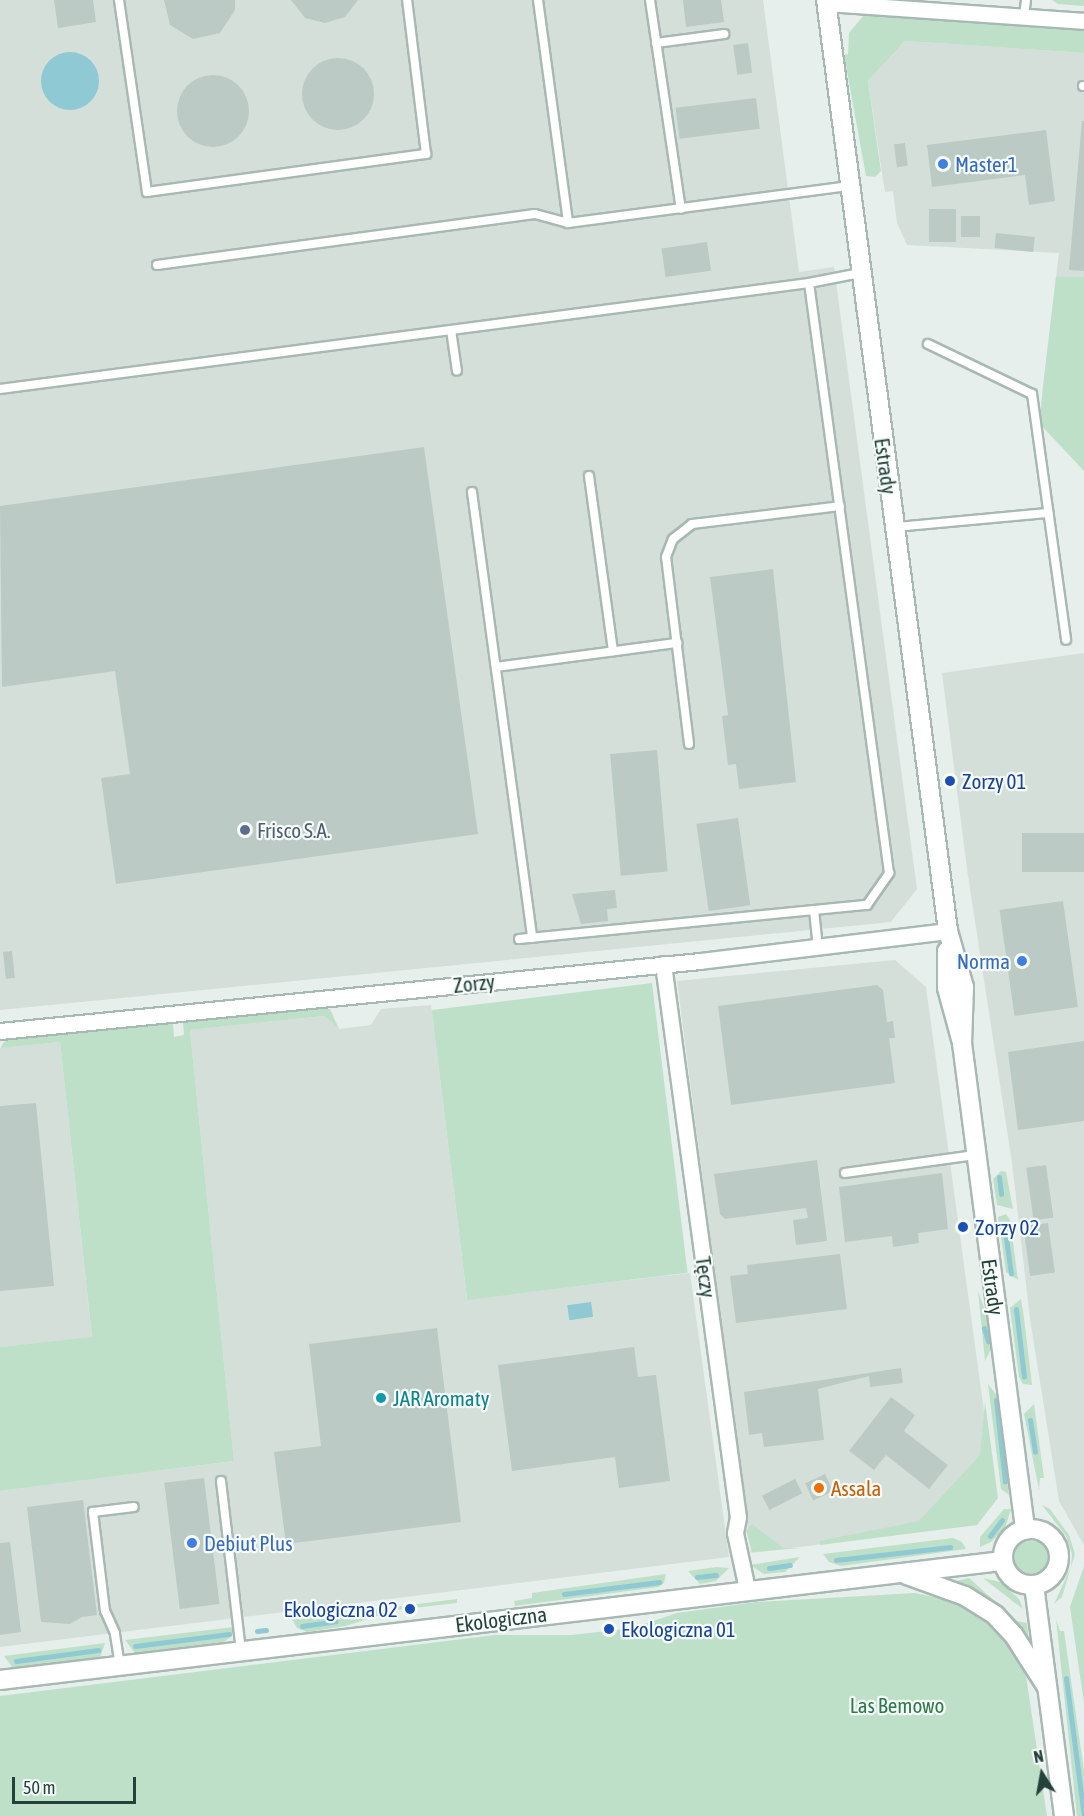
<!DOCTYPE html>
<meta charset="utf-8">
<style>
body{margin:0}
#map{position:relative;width:1084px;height:1816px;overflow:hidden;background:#e6efeb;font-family:"Asap Condensed",sans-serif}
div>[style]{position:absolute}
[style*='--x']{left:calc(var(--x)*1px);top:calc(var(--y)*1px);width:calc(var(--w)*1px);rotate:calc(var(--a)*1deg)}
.built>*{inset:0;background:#d4dfda}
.green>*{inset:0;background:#bfe0c8;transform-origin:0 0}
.round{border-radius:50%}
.water>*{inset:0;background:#8ec9d4;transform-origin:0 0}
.stream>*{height:5px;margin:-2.5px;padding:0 2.5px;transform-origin:2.5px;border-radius:2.5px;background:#8ec9d4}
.building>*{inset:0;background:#bbcac4;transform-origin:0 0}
.roads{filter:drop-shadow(2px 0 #a8b8b2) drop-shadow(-2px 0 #a8b8b2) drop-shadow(0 2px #a8b8b2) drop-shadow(0 -2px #a8b8b2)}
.service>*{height:8px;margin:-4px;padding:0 4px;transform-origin:4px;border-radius:4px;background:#fff}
.minor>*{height:15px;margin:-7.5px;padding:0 7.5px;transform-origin:7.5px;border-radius:7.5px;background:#fff}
.tertiary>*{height:18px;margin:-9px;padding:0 9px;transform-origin:9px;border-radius:9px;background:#fff}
.secondary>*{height:18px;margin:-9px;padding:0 9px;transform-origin:9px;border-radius:9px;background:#fff}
.secondary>.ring{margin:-9px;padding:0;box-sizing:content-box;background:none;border:18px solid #fff;border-radius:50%}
.dots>*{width:16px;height:16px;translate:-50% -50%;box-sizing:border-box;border:3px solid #f7fbf9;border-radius:50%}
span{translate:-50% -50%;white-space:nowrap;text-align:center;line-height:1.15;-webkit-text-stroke:4.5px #f7fbf9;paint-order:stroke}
.shop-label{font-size:21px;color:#366cbe}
.left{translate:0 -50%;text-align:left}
.right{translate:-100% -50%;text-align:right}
.street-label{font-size:21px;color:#24423a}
.transit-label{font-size:21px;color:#164399}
.service-label{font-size:21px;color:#4e5e75}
.culture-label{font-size:21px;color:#0d838f}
.food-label{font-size:21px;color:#c56008}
.park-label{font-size:21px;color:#2d7a4b}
.north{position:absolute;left:1012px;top:1744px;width:60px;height:60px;-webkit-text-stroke:4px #f7fbf9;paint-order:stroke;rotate:349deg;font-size:16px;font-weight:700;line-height:24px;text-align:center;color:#24423a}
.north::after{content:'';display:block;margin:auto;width:21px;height:27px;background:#24423a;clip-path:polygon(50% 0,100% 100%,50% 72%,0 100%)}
.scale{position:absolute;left:12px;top:1777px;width:124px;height:27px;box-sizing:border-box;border:3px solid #24423a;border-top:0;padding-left:8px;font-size:18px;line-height:21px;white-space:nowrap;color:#24423a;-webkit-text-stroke:4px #f7fbf9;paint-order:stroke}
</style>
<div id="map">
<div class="built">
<div style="clip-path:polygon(0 0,763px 0,799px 272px,834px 267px,917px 889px,891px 922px,0 1010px)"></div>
<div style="clip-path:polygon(905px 41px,1084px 53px,1084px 471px,1042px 393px,1059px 253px,907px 245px,897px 223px,893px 191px,885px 192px,868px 81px)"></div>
<div style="clip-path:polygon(1084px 653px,1084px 1545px,1059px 1501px,1030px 1319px,1012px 1163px,967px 869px,942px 673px)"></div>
<div style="clip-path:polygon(895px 960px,926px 987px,996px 1499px,975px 1525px,751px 1553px,677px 981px)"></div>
<div style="clip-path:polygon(431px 1005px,467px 1299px,690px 1273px,729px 1557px,0 1647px,0 1491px,234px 1461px,190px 1030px,324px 1016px,339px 1029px,371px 1025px,381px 1009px)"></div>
<div style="clip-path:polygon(60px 1042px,92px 1338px,0 1347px,0 1048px)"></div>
</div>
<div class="green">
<div style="clip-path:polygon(1052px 0,1084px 0,1084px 6px,1058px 4px)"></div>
<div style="clip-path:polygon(864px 15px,1084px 30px,1084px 53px,905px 41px,868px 81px,881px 171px,875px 177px,866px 176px,844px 55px,848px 54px,849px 33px)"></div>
<div style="clip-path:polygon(1056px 277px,1084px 277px,1084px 471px,1039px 423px)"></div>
<div style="left:652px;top:983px;width:292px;height:222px;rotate:83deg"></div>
<div style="clip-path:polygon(318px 1008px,330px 1009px,339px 1029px,324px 1016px,190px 1030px,234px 1461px,0 1491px,0 1347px,92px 1337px,60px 1042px,1px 1048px,3px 1043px,11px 1037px,168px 1021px,173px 1024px,174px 1037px,184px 1035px,183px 1023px,187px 1020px)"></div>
<div style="clip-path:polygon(1001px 1171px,1006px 1172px,1013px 1209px,997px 1205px,993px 1179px)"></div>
<div style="clip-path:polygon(1006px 1214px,1010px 1220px,1018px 1280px,1006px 1272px,998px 1217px)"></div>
<div style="clip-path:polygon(978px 1291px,990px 1325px,992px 1347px,985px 1361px)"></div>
<div style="clip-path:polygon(1021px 1299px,1024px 1318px,1032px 1385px,1023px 1384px,1019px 1377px,1010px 1308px)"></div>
<div style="clip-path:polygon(988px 1384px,998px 1397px,1009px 1495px,1001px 1489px)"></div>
<div style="clip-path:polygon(985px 1402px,998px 1498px,977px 1525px,820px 1545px,819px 1541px,919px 1521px,980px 1455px)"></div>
<div style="clip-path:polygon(1034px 1404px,1044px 1478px,1040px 1478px,1039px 1490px,1024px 1414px)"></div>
<div style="clip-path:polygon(1042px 1505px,1050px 1509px,1069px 1535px,1075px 1554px,1062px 1597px,1054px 1604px,1071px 1567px,1072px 1554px,1066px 1536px)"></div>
<div style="clip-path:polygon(1004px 1509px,1011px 1509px,1005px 1528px,991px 1542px,980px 1547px,980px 1537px)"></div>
<div style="clip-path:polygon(752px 1524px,783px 1548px,800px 1548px,752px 1552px,746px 1530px)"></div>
<div style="clip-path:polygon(953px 1538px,962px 1542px,966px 1549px,841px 1566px,829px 1562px,823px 1554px)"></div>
<div class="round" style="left:1014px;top:1541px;width:34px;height:34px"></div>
<div style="clip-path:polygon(800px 1557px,785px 1572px,764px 1574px,750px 1565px)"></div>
<div style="clip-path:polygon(1084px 1566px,1084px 1703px,1070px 1607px)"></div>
<div style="clip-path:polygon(716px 1567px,729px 1568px,716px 1581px,700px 1584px,688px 1571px)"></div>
<div style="clip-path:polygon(666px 1574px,664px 1583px,658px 1587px,515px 1606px,514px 1601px,532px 1598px,532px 1593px)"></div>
<div style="clip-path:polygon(969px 1578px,1017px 1621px,1027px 1623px,1029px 1642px,952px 1582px)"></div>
<div style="clip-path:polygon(983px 1578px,1000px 1582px,1019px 1599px,1023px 1609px)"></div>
<div style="clip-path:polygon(915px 1593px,952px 1601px,985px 1619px,1008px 1641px,1026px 1676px,1047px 1816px,0 1816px,0 1696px,495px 1635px,572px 1635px,632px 1628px,677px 1613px,756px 1602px)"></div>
<div style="clip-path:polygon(457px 1599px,457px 1603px,395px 1610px,395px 1607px)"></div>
<div style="clip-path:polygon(384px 1608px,384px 1614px,345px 1626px,307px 1632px,297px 1628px,292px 1619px)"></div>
<div style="clip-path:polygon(1056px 1619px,1060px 1631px,1064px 1631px,1084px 1771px,1084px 1816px,1077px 1816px)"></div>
<div style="clip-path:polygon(234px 1627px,232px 1636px,224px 1642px,135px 1653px,125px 1640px)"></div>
<div style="clip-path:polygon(105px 1643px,100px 1658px,13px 1668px,4px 1656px)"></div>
</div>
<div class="water">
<div class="round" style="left:41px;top:52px;width:58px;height:58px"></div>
<div style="left:591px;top:1302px;width:15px;height:24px;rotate:82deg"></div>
</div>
<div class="stream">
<div style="--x:999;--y:1177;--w:17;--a:83"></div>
<div style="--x:1004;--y:1224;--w:50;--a:82"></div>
<div style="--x:1016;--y:1309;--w:68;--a:83.3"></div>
<div style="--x:984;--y:1328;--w:14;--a:73"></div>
<div style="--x:996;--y:1400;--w:82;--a:83.7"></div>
<div style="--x:1030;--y:1420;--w:32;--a:81"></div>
<div style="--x:990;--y:1536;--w:20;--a:-53"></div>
<div style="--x:836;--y:1560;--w:115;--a:-6.5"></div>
<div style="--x:769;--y:1568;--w:21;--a:-8"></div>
<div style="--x:697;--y:1577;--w:19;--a:-6"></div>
<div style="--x:564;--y:1594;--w:96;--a:-7.2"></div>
<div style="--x:302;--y:1626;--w:34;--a:-8"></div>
<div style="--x:257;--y:1631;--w:9;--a:-6"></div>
<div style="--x:135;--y:1646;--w:95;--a:-7.3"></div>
<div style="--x:16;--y:1661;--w:83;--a:-7.6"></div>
<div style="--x:1066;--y:1678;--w:139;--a:82.6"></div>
</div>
<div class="building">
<div style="clip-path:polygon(54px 0,93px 0,96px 22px,58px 28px)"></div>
<div style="clip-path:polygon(164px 0,235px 0,235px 10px,220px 33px,193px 39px,170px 25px)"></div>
<div style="clip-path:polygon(291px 0,358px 0,345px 17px,325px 23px,305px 18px)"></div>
<div style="clip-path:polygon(683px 0,721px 0,724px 22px,686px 27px)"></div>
<div style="left:748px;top:43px;width:30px;height:15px;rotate:82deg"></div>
<div class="round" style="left:302px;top:58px;width:72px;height:72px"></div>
<div class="round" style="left:177px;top:75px;width:72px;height:72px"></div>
<div style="left:756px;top:98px;width:31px;height:81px;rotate:83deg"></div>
<div style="clip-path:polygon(1082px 121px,1084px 121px,1084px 271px,1069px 270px)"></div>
<div style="clip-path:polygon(1046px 130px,1055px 201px,1029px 205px,1025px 175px,932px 187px,927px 145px)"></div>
<div style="left:905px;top:143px;width:23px;height:11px;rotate:83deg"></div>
<div style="left:929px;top:209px;width:27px;height:33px"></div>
<div style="left:961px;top:216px;width:19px;height:21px"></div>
<div style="left:996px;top:233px;width:39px;height:15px;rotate:6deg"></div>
<div style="left:707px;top:242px;width:29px;height:46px;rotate:82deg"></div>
<div style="clip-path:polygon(424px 447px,478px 834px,116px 884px,101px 778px,130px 774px,115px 671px,2px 687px,0 506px)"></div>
<div style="clip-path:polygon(773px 569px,796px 782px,739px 789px,736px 764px,728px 765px,722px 716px,728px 715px,710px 577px)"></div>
<div style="left:657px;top:750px;width:122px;height:47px;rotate:85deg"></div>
<div style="left:738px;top:818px;width:88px;height:42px;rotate:82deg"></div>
<div style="left:1084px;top:833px;width:39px;height:62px;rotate:90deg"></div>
<div style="clip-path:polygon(615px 890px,617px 908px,607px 909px,608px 921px,581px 924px,572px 894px)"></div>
<div style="left:1063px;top:901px;width:107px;height:64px;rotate:82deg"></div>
<div style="left:12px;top:951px;width:27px;height:9px;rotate:84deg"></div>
<div style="clip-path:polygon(877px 985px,883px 990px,887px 1022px,893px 1021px,895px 1038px,889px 1038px,895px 1083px,731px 1105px,718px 1006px)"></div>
<div style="clip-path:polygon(1084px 1041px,1084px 1121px,1018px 1130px,1008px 1052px)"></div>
<div style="clip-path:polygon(36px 1103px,54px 1286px,0 1291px,0 1106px)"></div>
<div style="clip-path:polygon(817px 1160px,827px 1241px,796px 1245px,793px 1220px,808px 1218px,806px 1208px,725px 1219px,720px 1214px,714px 1174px)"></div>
<div style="left:1046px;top:1165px;width:53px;height:20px;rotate:82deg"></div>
<div style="clip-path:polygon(942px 1173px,948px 1229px,918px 1233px,919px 1243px,893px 1247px,892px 1236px,845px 1242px,839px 1187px)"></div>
<div style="left:1048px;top:1223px;width:50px;height:25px;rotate:82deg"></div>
<div style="clip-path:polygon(840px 1254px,847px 1309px,736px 1323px,730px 1276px,748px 1274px,747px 1265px)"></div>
<div style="clip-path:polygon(437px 1328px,461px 1522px,286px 1544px,274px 1452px,321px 1446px,309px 1344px)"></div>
<div style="clip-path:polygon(634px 1347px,638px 1377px,656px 1375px,670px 1481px,619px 1488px,615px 1457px,512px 1471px,498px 1365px)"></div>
<div style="clip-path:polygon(901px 1368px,903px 1383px,870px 1387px,869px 1376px,818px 1389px,824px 1440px,764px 1447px,762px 1433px,749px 1435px,744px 1392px)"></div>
<div style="clip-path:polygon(891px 1397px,915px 1415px,904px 1431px,948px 1465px,929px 1489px,886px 1455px,874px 1470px,849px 1451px)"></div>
<div style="left:825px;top:1474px;width:19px;height:22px;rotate:65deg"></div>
<div style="left:204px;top:1478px;width:127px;height:40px;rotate:83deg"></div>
<div style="left:795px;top:1479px;width:16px;height:37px;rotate:63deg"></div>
<div style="clip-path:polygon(83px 1500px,97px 1615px,82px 1617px,70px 1624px,41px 1622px,27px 1507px)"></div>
<div style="clip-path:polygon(10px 1542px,21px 1632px,0 1635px,0 1543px)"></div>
</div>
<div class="roads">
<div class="service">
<div style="--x:119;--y:0;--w:194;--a:81.7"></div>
<div style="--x:147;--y:192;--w:282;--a:-7.8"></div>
<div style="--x:426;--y:154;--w:155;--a:-97"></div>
<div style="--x:538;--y:0;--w:225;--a:82.3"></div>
<div style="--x:650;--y:0;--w:211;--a:81.6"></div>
<div style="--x:1024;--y:16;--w:16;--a:-83"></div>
<div style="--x:656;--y:43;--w:69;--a:-7.5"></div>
<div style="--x:1083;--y:86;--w:1;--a:0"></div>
<div style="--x:157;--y:265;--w:381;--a:-7.7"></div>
<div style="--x:535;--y:214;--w:34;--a:15"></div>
<div style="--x:568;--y:223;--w:284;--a:-7.5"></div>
<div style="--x:451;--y:330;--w:41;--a:81.7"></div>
<div style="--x:928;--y:344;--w:115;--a:25.7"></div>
<div style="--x:1032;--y:394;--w:248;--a:82.1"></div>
<div style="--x:0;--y:389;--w:816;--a:-7.46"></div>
<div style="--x:809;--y:283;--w:52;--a:-11.1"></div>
<div style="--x:589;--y:476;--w:177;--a:82.2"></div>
<div style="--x:472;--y:492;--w:450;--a:82.3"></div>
<div style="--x:896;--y:527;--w:153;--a:-5.3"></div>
<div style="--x:496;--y:667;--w:183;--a:-7.6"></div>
<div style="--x:689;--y:744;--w:188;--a:-97"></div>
<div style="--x:666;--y:557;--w:19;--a:-69"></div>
<div style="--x:673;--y:539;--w:24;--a:-38"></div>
<div style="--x:692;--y:524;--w:149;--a:-6.9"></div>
<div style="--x:814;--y:910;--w:38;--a:84"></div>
<div style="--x:519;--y:939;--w:350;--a:-5.6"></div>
<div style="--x:867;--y:905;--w:39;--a:-55"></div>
<div style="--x:889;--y:873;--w:595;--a:-97.72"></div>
<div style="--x:845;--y:1173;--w:131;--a:-7.9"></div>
<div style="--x:221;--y:1481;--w:170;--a:83.3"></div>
<div style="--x:120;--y:1666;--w:33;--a:-99"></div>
<div style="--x:115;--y:1633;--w:24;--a:-114"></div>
<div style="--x:105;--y:1611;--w:100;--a:-96.9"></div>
<div style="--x:93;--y:1512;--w:41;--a:-7"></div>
</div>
<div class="minor">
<div style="--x:827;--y:3;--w:258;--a:4"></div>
<div style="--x:663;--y:964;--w:558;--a:82.28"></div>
<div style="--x:738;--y:1517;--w:16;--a:101"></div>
<div style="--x:735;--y:1533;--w:57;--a:77.9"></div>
<div style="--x:0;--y:1031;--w:703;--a:-5.71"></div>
<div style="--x:700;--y:961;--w:250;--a:-6.9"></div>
</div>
<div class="tertiary">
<div style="--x:907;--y:1575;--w:62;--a:19.9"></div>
<div style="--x:965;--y:1596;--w:36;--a:32"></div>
<div style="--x:995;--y:1615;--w:26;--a:47"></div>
<div style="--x:1013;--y:1634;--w:63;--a:57.3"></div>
<div style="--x:0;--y:1680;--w:1010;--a:-6.77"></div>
</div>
<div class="secondary">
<div style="--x:826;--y:0;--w:939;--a:82.53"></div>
<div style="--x:948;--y:931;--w:58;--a:74.1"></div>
<div style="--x:964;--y:987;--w:56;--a:92"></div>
<div style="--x:947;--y:951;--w:37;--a:90"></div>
<div style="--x:947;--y:988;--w:57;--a:74.7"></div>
<div style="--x:962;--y:1043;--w:491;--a:82.6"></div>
<div class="ring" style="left:1003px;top:1529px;width:38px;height:38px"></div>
<div style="--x:1034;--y:1585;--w:233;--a:82.6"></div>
</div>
</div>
<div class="dots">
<div style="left:943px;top:164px;background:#3f7fe0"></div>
<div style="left:950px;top:781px;background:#1a4fb4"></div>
<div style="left:245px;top:830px;background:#5c6f8a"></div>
<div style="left:1022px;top:961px;background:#3f7fe0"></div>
<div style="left:963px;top:1227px;background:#1a4fb4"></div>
<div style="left:381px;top:1398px;background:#0f9aa8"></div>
<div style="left:819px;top:1488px;background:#e8710a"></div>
<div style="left:192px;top:1543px;background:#3f7fe0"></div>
<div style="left:410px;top:1609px;background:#1a4fb4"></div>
<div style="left:609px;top:1629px;background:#1a4fb4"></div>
</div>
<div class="shop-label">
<span class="left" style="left:955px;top:164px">Master1</span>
<span class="right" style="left:1010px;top:961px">Norma</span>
<span class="left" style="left:204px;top:1543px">Debiut Plus</span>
</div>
<div class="street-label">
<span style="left:886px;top:466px;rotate:82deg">Estrady</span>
<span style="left:474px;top:983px;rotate:-6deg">Zorzy</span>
<span style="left:706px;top:1277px;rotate:82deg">Tęczy</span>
<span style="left:993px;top:1287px;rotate:82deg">Estrady</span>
<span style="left:501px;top:1619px;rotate:-7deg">Ekologiczna</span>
</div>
<div class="transit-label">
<span class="left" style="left:962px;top:781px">Zorzy 01</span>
<span class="left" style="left:975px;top:1227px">Zorzy 02</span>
<span class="right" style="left:398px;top:1609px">Ekologiczna 02</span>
<span class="left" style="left:621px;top:1629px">Ekologiczna 01</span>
</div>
<div class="service-label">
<span class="left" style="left:257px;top:830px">Frisco S.A.</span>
</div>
<div class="culture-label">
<span class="left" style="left:393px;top:1398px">JAR Aromaty</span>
</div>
<div class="food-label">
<span class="left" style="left:831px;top:1488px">Assala</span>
</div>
<div class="park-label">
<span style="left:897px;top:1705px">Las Bemowo</span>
</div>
<div class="north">N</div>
<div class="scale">50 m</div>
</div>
